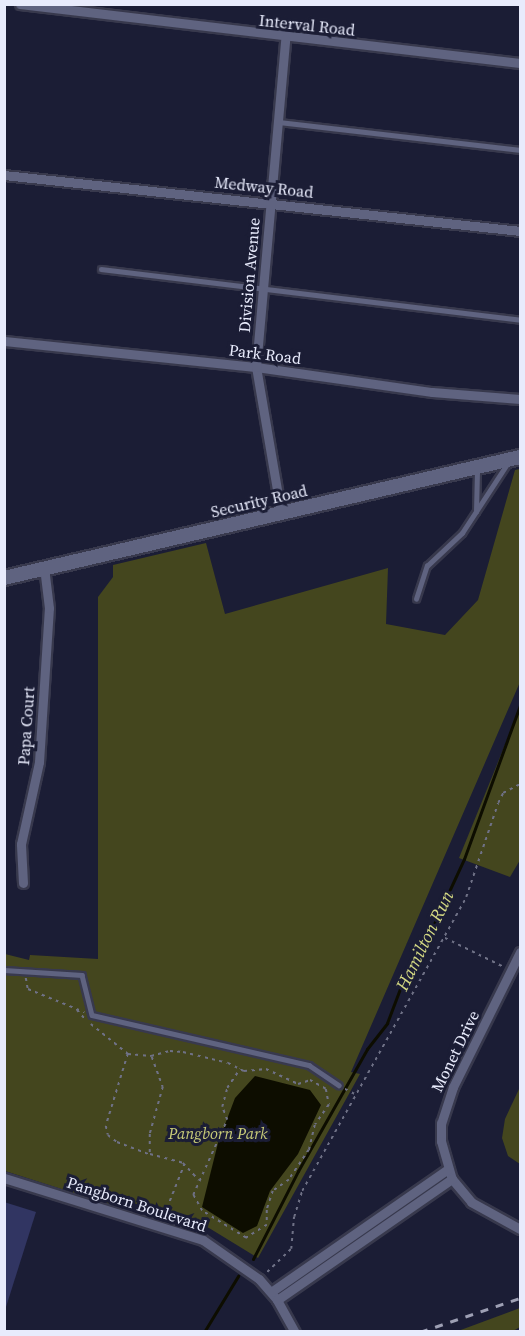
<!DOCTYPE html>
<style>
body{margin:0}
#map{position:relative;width:525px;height:1336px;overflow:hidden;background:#1b1d35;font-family:"Source Serif 4",serif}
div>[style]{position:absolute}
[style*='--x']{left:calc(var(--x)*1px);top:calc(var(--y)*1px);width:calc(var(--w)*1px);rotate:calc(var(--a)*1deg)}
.green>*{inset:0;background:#44461e}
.water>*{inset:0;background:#0d0d00}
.stream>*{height:3px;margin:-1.5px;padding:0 1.5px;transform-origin:1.5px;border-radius:1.5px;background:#0d0d00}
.building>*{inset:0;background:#313562}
.path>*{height:1.5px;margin-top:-0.75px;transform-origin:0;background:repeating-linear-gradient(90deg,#6f7186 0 3px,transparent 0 7.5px)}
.roads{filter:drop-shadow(2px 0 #38394d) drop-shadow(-2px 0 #38394d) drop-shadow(0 2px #38394d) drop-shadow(0 -2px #38394d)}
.lane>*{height:4.5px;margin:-2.25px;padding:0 2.25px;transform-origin:2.25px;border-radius:2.25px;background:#5f6380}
.street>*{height:9px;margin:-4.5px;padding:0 4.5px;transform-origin:4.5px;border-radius:4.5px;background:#5f6380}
.secondary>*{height:14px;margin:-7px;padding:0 7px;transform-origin:7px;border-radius:7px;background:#5f6380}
.rail>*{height:3px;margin-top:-1.5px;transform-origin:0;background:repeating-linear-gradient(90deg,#9ea0b4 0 8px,transparent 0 16px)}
span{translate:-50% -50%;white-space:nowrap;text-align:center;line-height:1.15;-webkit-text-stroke:6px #1b1d35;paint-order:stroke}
.street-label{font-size:16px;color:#e8ebfc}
.park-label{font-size:16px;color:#c8cc78;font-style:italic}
.water-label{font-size:18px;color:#d3d883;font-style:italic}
.frame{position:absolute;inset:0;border:6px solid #e8ebfc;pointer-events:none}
</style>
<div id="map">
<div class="green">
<div style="clip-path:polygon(520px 469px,520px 682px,351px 1072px,360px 1074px,258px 1258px,209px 1228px,183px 1218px,130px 1202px,127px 1210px,5px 1171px,5px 954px,29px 960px,30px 955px,98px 959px,98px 597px,113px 577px,113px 565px,206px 543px,225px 614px,388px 568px,386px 624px,445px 635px,478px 600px,515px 470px)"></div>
<div style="clip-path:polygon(520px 708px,520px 860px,510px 877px,459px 858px)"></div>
<div style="clip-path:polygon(520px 1087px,520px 1164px,508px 1156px,502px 1138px,505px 1119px)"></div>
<div style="clip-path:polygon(520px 1308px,520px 1327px,513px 1331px,458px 1331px)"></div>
</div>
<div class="water">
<div style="clip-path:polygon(255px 1076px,310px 1090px,321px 1105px,298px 1154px,270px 1191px,257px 1226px,243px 1233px,202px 1207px,218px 1143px,235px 1098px)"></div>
</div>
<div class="stream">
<div style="--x:253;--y:1259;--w:99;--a:-62.9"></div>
<div style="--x:298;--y:1171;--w:140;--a:-60.5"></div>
<div style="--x:367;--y:1049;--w:33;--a:-52"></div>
<div style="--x:387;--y:1023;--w:57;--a:-69.3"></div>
<div style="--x:407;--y:970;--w:23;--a:-52"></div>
<div style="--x:421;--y:952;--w:102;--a:-65.2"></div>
<div style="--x:464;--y:859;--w:164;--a:-70"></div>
<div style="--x:204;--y:1332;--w:66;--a:-58.7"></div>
</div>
<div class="building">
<div style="clip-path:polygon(4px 1202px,36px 1212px,6px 1307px,4px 1307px)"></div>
</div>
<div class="path">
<div style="--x:445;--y:938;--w:64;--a:26.2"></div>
<div style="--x:26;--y:978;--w:11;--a:80"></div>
<div style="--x:28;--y:989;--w:61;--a:22.3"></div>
<div style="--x:77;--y:1010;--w:12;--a:48"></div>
<div style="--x:91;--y:1024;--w:48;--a:39"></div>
<div style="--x:128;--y:1054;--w:23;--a:5"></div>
<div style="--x:151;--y:1056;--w:20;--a:-15"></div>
<div style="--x:170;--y:1051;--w:13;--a:4"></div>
<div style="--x:183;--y:1052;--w:46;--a:13.7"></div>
<div style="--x:228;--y:1063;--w:18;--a:27"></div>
<div style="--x:244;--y:1071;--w:22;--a:-5"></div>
<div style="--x:266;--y:1069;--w:35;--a:25"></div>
<div style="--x:298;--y:1084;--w:13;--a:-18"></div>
<div style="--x:310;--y:1080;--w:18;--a:29"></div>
<div style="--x:326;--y:1089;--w:16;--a:79"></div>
<div style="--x:329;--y:1105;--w:24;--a:125"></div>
<div style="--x:315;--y:1125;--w:26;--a:103"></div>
<div style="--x:309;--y:1150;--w:36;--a:124"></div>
<div style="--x:289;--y:1180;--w:19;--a:145"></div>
<div style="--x:273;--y:1191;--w:20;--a:108"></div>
<div style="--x:267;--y:1210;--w:15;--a:90"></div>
<div style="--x:267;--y:1225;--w:25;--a:148"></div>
<div style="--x:246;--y:1238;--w:52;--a:-148.5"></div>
<div style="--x:202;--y:1211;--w:18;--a:-119"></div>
<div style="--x:193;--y:1195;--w:82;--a:-65.6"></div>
<div style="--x:227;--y:1120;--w:14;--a:-111"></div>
<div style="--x:222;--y:1107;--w:20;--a:-75"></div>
<div style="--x:227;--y:1088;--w:23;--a:-56"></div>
<div style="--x:128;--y:1054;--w:75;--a:107"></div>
<div style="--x:106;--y:1126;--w:9;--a:77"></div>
<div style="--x:108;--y:1135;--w:11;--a:38"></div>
<div style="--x:117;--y:1142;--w:34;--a:21"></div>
<div style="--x:152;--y:1057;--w:32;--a:70"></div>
<div style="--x:163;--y:1087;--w:49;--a:105.5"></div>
<div style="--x:150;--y:1134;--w:20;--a:90"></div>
<div style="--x:150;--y:1154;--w:34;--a:15"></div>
<div style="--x:183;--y:1163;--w:23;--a:47"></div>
<div style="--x:345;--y:1089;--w:13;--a:27"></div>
<div style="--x:164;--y:1215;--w:54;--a:-68.2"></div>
<div style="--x:267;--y:1272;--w:33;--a:-44"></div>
<div style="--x:291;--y:1249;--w:32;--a:-85"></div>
<div style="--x:294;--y:1217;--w:27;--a:-73"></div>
<div style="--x:302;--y:1191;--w:337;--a:-60.8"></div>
<div style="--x:466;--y:897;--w:99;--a:-71.2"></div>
<div style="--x:498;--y:803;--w:11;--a:-63"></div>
<div style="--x:503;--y:793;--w:19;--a:-28"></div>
</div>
<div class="roads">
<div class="lane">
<div style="--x:279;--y:122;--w:243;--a:6.6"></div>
<div style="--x:101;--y:269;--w:422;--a:6.9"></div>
<div style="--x:476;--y:512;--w:42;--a:-88.6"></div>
<div style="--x:416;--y:599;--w:35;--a:-72"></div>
<div style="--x:427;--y:566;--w:48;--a:-43.3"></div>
<div style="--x:462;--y:533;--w:82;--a:-56.9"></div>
<div style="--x:4;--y:970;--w:78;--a:3.7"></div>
<div style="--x:82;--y:975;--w:41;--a:76"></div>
<div style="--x:92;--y:1015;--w:223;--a:13"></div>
<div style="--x:309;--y:1065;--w:36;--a:34"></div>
</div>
<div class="street">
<div style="--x:20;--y:4;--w:503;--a:6.73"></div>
<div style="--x:4;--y:175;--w:519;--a:6.19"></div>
<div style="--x:4;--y:341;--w:253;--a:5.9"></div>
<div style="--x:256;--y:367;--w:178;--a:8.1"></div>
<div style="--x:432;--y:392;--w:88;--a:4.5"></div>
<div style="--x:281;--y:513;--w:148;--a:-99.7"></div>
<div style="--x:256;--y:367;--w:329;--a:-84.9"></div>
<div style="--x:23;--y:883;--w:39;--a:-93"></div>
<div style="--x:21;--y:844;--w:84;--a:-77.6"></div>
<div style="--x:39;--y:762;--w:154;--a:-86.3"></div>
<div style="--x:49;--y:608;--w:38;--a:-97"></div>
<div style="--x:520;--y:952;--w:151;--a:116.4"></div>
<div style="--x:453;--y:1087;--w:38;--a:108"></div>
<div style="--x:441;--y:1123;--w:18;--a:90"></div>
<div style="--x:441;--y:1141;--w:40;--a:74"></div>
<div style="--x:452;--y:1179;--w:30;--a:50"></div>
<div style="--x:471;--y:1202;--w:56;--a:28.9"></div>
<div style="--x:4;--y:1178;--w:208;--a:17.3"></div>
<div style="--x:203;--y:1240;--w:68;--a:34.9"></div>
<div style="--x:259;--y:1279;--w:28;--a:49"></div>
<div style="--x:277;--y:1300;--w:37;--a:61"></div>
<div style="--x:271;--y:1292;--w:216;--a:-34.8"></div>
<div style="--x:277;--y:1300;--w:213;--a:-34.7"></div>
</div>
<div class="secondary">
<div style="--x:4;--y:578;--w:530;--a:-13.2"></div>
</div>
</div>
<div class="rail">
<div style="--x:420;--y:1332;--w:106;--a:-18.8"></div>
</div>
<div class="street-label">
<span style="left:307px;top:25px;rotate:6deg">Interval Road</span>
<span style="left:264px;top:187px;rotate:6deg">Medway Road</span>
<span style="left:249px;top:275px;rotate:-85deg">Division Avenue</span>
<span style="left:265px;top:354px;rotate:7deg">Park Road</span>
<span style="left:259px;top:501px;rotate:-13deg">Security Road</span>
<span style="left:26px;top:726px;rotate:-86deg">Papa Court</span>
<span style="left:455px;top:1051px;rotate:-64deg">Monet Drive</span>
<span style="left:137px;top:1204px;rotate:18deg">Pangborn Boulevard</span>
</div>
<div class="park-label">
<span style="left:218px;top:1133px">Pangborn Park</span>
</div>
<div class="water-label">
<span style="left:425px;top:941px;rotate:-64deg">Hamilton Run</span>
</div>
<div class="frame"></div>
</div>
